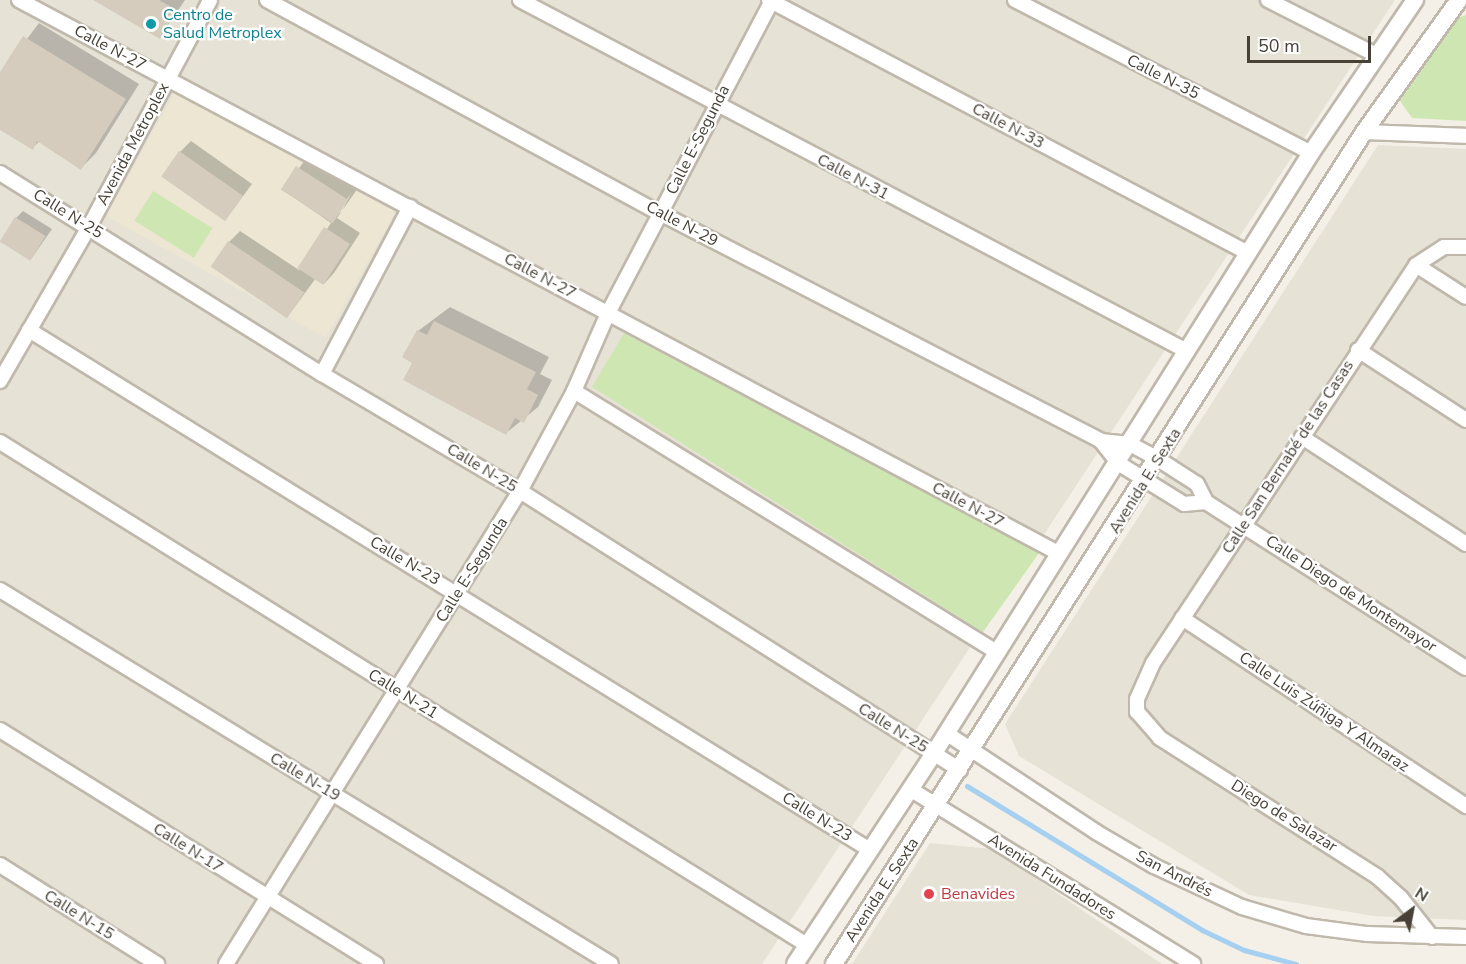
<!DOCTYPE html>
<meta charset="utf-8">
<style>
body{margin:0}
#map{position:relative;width:1466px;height:964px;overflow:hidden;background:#f4f0e8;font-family:"Nunito Sans",sans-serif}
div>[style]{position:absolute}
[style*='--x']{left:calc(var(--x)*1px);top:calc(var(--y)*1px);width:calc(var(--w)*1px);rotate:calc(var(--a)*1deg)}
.residential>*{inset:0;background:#e7e2d6}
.education>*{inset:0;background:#ece6d3;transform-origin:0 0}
.green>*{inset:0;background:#cee7b2;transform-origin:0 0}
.shadow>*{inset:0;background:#0003}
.stream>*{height:5px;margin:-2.5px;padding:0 2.5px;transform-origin:2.5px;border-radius:2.5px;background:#a6d0ef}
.building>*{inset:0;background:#d5ccbe;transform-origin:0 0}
.roads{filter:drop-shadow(2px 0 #bfb8ab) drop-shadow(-2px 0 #bfb8ab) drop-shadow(0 2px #bfb8ab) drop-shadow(0 -2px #bfb8ab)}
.minor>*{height:14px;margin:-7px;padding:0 7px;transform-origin:7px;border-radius:7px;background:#fff}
.tertiary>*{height:16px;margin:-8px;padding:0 8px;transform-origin:8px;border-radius:8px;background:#fff}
.dots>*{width:16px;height:16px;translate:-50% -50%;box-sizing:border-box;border:3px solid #fff;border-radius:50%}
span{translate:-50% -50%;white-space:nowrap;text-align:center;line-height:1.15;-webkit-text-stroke:4.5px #fff;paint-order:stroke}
.culture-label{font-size:16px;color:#0d838f}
.left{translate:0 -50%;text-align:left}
.street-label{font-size:16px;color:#474137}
.health-label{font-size:16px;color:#be3a42}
.north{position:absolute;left:1382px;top:880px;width:60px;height:60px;-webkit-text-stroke:4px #fff;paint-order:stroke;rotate:32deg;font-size:16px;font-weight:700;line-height:24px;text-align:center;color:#474137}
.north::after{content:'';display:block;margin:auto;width:21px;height:27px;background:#474137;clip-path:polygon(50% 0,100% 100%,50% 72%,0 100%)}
.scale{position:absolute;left:1247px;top:36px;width:124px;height:27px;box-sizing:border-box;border:3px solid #474137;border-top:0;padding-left:8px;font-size:18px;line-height:21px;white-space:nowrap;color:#474137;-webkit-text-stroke:4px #fff;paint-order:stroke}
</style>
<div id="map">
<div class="residential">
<div style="clip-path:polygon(0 0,1395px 0,762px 964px,0 964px)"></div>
<div style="clip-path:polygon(1378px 145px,1466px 149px,1466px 920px,1373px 916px,1249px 895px,1019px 756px,1005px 724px)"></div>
<div style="clip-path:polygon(930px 843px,992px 849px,1162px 964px,852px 964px)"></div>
</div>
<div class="education">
<div style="left:176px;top:90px;width:251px;height:144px;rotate:29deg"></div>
</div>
<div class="green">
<div style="clip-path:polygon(1466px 15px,1466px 121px,1412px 118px,1400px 101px,1458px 18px)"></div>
<div style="left:153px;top:191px;width:70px;height:35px;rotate:32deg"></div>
<div style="clip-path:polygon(624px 333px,1039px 553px,983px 632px,592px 387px)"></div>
</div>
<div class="shadow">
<div style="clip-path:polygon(97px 0,185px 0,160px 37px)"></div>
<div style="clip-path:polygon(39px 23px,139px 84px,96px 153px,81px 168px,40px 141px,32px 148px,0 127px,0 75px)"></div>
<div style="clip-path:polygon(191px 141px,252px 184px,226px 219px,180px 152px)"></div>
<div style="clip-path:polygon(evenodd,308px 156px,358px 188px,337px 218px,360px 233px,334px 273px,324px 284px,316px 278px,288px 316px,229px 242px,240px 231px,299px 270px,331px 223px,283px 190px,308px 156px,351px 193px,341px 213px,338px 213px,351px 193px)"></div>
<div style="clip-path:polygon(23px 211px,52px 229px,31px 259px,16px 218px)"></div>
<div style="clip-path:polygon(450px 307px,549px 357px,540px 374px,552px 380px,538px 407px,506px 433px,404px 356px,418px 331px)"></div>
</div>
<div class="stream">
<div style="--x:967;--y:786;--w:276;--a:31.5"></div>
<div style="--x:1202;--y:930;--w:47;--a:25.5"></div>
<div style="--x:1244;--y:950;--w:54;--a:15.1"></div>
</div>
<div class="building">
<div style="clip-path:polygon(93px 0,159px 0,176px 10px,160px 39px)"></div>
<div style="clip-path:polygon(23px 36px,126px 99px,81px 170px,37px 141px,33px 150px,0 130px,0 72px)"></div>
<div style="left:179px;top:151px;width:78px;height:31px;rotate:35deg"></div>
<div style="left:296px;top:166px;width:62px;height:28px;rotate:33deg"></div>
<div style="left:15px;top:217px;width:36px;height:29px;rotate:32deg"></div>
<div style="left:324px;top:227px;width:31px;height:49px;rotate:33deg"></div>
<div style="left:228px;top:241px;width:92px;height:31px;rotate:34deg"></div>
<div style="clip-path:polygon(434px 321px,536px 372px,527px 389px,538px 395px,524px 423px,515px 418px,506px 435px,403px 380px,412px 363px,402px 357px,417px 330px,427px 335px)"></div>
</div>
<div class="roads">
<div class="minor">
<div style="--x:19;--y:0;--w:1179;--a:28.02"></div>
<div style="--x:267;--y:0;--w:447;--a:28.5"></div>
<div style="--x:660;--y:213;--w:496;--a:27.3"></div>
<div style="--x:1101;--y:441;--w:29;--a:6"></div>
<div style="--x:1130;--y:444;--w:32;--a:28"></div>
<div style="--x:1158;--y:459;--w:46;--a:32.7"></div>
<div style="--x:1197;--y:484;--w:20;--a:63"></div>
<div style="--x:1206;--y:502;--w:308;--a:32.6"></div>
<div style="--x:520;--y:0;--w:754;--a:27.76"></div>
<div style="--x:769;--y:0;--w:542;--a:27.84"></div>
<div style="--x:1015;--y:0;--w:333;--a:27.3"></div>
<div style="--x:1268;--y:0;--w:121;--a:27"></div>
<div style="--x:1364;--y:132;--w:102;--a:2.2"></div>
<div style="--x:0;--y:173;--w:380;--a:32"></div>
<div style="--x:322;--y:374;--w:230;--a:30.6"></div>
<div style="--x:520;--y:491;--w:521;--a:32.38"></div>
<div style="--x:1416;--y:265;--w:59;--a:32.6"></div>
<div style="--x:29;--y:330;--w:989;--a:31.73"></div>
<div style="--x:1358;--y:350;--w:129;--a:32.9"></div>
<div style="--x:322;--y:374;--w:189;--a:-62.2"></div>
<div style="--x:0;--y:381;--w:178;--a:-60"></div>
<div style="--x:89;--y:227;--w:257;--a:-61.9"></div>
<div style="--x:574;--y:391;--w:497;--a:31.7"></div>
<div style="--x:1302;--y:437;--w:196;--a:33.1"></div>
<div style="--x:1101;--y:441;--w:28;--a:52"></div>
<div style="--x:1118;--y:463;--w:78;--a:31.8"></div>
<div style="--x:1184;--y:504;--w:22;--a:-5"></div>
<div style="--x:0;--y:442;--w:951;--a:31.94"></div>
<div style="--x:0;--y:590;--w:716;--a:31.47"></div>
<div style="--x:1182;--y:618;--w:341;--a:33.5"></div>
<div style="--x:0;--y:730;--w:443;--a:31.9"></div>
<div style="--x:946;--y:733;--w:180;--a:33.4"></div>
<div style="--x:1096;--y:832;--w:67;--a:30.4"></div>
<div style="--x:1154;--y:866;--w:97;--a:25"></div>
<div style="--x:1242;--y:907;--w:67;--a:16.5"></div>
<div style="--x:1306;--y:926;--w:62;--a:7.5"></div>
<div style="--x:1367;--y:934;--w:99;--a:1.7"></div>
<div style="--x:910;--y:789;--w:333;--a:31.7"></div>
<div style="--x:0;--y:865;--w:186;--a:32.2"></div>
<div style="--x:1432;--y:937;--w:50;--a:-128.5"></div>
<div style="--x:1401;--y:898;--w:31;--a:-138"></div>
<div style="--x:1378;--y:877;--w:259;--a:-147.5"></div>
<div style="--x:1160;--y:738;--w:35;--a:-131"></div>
<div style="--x:1137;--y:712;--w:13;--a:-90"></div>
<div style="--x:1137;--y:699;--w:39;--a:-66"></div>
<div style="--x:1153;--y:663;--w:477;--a:-56.5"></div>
<div style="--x:1416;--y:265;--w:33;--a:-33"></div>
<div style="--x:1444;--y:247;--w:22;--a:0"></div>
<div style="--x:226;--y:964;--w:557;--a:-58.14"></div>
<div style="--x:520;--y:491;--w:114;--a:-61.6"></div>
<div style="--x:574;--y:391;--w:85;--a:-66.4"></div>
<div style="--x:608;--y:313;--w:353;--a:-62.3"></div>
</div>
<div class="tertiary">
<div style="--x:795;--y:964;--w:253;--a:-56.6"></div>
<div style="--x:934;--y:753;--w:709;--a:-57.86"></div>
<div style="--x:1311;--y:153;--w:185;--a:-55.8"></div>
<div style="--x:834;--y:964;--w:986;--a:-57.5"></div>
<div style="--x:1364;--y:132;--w:163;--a:-54.3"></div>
</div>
</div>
<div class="dots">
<div style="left:151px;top:24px;background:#0f9aa8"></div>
<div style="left:929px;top:894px;background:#e0444e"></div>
</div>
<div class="culture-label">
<span class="left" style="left:163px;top:24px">Centro de<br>Salud Metroplex</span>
</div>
<div class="street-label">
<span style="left:110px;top:48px;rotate:28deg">Calle N-27</span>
<span style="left:1163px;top:77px;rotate:27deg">Calle N-35</span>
<span style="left:1008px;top:126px;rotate:28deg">Calle N-33</span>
<span style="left:698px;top:140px;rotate:-63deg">Calle E-Segunda</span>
<span style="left:133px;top:144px;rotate:-62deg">Avenida Metroplex</span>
<span style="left:853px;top:177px;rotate:28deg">Calle N-31</span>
<span style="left:68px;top:214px;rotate:32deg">Calle N-25</span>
<span style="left:682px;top:224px;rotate:28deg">Calle N-29</span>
<span style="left:540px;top:276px;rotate:28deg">Calle N-27</span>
<span style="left:1288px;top:457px;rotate:-57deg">Calle San Bernabé de las Casas</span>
<span style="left:482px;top:468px;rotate:31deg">Calle N-25</span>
<span style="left:1145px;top:481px;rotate:-58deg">Avenida E. Sexta</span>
<span style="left:968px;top:505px;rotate:28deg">Calle N-27</span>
<span style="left:405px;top:561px;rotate:31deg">Calle N-23</span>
<span style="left:472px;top:570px;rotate:-58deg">Calle E-Segunda</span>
<span style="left:1351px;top:594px;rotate:33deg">Calle Diego de Montemayor</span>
<span style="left:403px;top:694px;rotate:32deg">Calle N-21</span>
<span style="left:1324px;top:712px;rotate:34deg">Calle Luis Zúñiga Y Almaraz</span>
<span style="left:893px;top:728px;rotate:32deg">Calle N-25</span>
<span style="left:305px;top:777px;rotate:31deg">Calle N-19</span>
<span style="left:1284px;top:816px;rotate:32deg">Diego de Salazar</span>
<span style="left:817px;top:817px;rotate:32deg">Calle N-23</span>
<span style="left:188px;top:848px;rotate:32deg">Calle N-17</span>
<span style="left:1174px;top:874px;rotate:27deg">San Andrés</span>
<span style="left:1052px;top:877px;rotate:32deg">Avenida Fundadores</span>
<span style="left:882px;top:890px;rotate:-57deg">Avenida E. Sexta</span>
<span style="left:79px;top:915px;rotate:32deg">Calle N-15</span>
</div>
<div class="health-label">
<span class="left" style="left:941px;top:894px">Benavides</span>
</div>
<div class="north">N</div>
<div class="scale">50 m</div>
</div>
